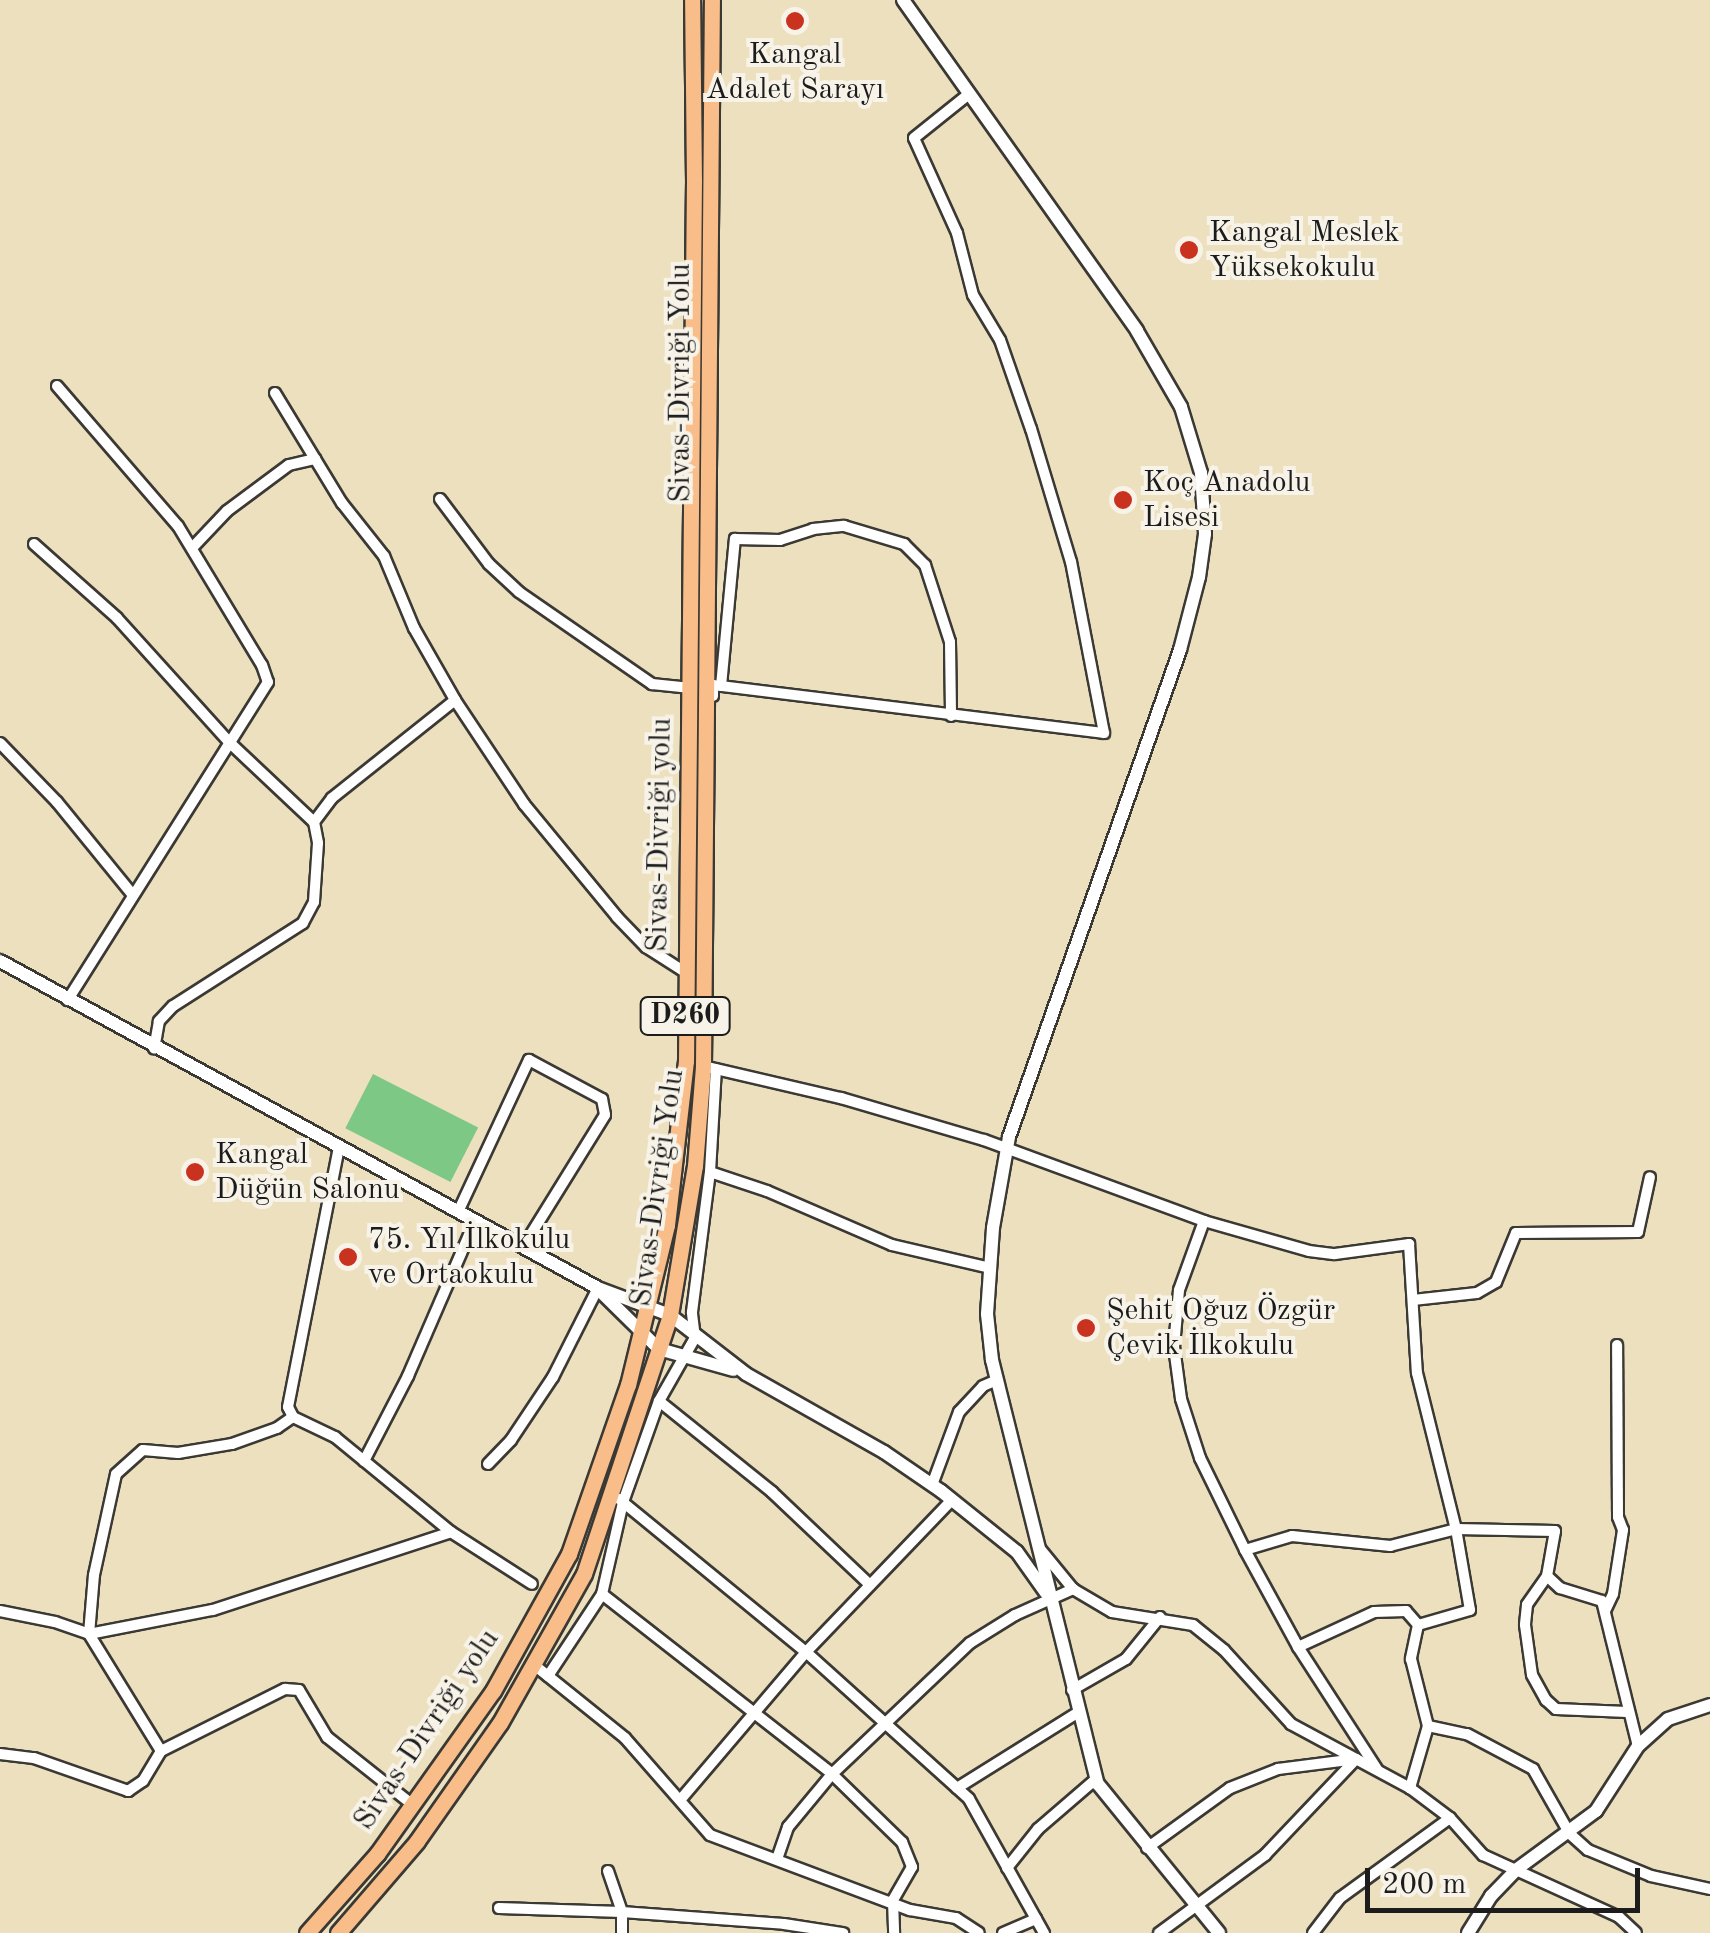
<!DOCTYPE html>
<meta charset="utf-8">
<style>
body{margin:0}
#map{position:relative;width:1710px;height:1933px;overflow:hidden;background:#ede0be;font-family:"Old Standard TT",serif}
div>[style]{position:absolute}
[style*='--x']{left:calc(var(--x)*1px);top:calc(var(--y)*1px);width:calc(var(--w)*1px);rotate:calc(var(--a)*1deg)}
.green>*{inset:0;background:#7ec886;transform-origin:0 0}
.roads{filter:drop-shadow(2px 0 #3b3934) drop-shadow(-2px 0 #3b3934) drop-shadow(0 2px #3b3934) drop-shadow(0 -2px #3b3934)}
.minor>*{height:10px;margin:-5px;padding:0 5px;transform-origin:5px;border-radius:5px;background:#fff}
.tertiary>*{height:12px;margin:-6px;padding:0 6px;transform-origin:6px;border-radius:6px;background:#fff}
.primary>*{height:15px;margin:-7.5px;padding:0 7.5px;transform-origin:7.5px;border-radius:7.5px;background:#f8bd89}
.dots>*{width:28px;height:28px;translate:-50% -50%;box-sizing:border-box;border:5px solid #f7f3e8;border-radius:50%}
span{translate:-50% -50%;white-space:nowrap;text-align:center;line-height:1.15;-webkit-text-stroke:8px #f7f3e8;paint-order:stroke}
.shield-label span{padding:2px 8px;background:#f7f3e8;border:2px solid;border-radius:8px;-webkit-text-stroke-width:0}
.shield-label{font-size:28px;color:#1c1c1c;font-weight:700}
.poi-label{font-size:30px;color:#1c1c1c}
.left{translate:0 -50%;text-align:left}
.street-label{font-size:30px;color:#1c1c1c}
.scale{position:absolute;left:1365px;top:1868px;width:275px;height:45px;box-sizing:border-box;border:5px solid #1c1c1c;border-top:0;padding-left:12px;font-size:30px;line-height:35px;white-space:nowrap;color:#1c1c1c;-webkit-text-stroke:8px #f7f3e8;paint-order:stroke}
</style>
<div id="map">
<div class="green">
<div style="left:373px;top:1074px;width:118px;height:61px;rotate:27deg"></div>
</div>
<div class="roads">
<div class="minor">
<div style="--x:57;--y:386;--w:185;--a:49.2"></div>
<div style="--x:178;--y:526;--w:162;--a:58.9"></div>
<div style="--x:262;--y:665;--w:18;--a:71"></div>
<div style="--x:268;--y:682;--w:376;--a:122.2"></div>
<div style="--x:275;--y:393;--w:129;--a:58.7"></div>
<div style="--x:342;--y:503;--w:68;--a:51.6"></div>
<div style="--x:384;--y:556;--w:78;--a:67.4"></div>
<div style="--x:414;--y:628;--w:83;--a:60.3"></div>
<div style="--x:455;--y:700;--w:125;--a:56.4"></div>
<div style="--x:524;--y:804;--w:146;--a:50.5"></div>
<div style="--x:617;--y:917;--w:42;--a:46"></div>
<div style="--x:646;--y:947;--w:46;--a:32.7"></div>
<div style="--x:440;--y:499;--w:81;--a:53"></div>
<div style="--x:489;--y:564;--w:41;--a:43"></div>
<div style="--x:519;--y:592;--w:162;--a:34.7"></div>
<div style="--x:652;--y:684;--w:39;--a:6"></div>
<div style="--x:34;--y:544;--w:111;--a:41.7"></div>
<div style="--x:117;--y:618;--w:167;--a:47.9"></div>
<div style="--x:229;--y:742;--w:117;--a:43.3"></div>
<div style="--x:314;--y:822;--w:21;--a:79"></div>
<div style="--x:318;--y:843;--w:59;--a:93.9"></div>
<div style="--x:314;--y:902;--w:24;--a:118"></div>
<div style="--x:303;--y:923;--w:154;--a:147.4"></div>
<div style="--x:173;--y:1006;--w:21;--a:133"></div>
<div style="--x:159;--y:1021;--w:28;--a:100"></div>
<div style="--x:192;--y:548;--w:51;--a:-46.6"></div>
<div style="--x:227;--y:511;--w:77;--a:-36.6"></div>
<div style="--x:289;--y:465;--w:27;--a:-13"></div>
<div style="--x:721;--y:686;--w:148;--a:-84.6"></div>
<div style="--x:735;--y:539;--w:45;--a:1.3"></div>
<div style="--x:780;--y:540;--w:35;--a:-18"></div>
<div style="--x:813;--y:529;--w:31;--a:-6"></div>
<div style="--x:844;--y:526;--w:63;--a:16.7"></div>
<div style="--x:904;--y:544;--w:30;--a:45"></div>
<div style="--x:925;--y:565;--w:81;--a:72"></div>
<div style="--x:950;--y:642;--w:74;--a:89.2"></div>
<div style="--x:713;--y:696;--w:11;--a:-90"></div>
<div style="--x:713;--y:685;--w:394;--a:7"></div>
<div style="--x:1104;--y:733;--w:174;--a:-100.9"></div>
<div style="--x:1071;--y:562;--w:139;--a:-106.7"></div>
<div style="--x:1031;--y:429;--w:94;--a:-109.2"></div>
<div style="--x:1000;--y:340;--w:52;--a:-121"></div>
<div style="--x:973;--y:295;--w:64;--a:-104.5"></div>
<div style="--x:957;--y:233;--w:104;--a:-114.4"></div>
<div style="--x:914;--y:138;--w:70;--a:-38.7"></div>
<div style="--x:0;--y:743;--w:82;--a:46"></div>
<div style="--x:57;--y:802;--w:119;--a:50.8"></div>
<div style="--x:314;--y:822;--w:30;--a:-53"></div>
<div style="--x:332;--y:798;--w:157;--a:-38.5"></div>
<div style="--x:703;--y:1066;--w:142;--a:13.1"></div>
<div style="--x:841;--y:1098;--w:149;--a:16.4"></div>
<div style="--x:984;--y:1140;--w:234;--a:20.2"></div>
<div style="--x:1204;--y:1221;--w:109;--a:15.9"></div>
<div style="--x:1309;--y:1251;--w:26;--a:7"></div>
<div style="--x:1335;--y:1254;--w:75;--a:-7.7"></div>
<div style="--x:1409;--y:1244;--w:129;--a:86.5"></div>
<div style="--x:1417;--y:1373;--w:161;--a:76"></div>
<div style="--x:1456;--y:1529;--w:82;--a:80.2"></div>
<div style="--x:1470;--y:1610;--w:54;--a:163.9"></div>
<div style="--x:339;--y:1147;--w:265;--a:101.1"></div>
<div style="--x:288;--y:1407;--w:11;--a:63"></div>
<div style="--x:293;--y:1417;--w:47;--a:25.5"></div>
<div style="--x:335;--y:1437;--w:150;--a:39.3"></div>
<div style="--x:451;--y:1532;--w:96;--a:32.7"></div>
<div style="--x:710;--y:1172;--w:60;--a:18.4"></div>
<div style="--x:767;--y:1191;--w:136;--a:23.4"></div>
<div style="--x:892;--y:1245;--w:101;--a:13.2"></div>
<div style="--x:458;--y:1212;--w:168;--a:-65"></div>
<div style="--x:529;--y:1060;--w:83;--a:28.1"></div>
<div style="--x:602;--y:1099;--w:16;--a:79"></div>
<div style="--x:605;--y:1115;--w:155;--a:121.8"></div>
<div style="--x:1204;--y:1221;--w:73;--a:109.9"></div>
<div style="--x:1179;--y:1290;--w:57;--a:95"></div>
<div style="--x:1174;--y:1347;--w:52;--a:82.3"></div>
<div style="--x:1181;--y:1399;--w:62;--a:72.1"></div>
<div style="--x:1200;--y:1458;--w:102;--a:63.9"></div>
<div style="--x:1245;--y:1550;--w:111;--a:61.3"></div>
<div style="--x:1298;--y:1647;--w:145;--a:57.1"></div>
<div style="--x:1413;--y:1300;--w:64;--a:-6.2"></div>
<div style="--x:1477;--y:1293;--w:22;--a:-30"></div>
<div style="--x:1496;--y:1282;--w:53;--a:-67.8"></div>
<div style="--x:1516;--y:1233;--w:122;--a:-0.5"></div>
<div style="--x:1638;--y:1232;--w:56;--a:-77.7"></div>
<div style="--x:659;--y:1401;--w:145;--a:38.8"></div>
<div style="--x:772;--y:1492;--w:134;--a:43.5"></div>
<div style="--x:364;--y:1461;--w:96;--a:-62.6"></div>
<div style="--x:408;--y:1376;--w:169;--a:-66.6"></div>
<div style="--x:488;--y:1464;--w:33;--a:-46"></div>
<div style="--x:511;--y:1440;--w:76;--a:-56.3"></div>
<div style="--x:553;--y:1377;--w:100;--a:-63.2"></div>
<div style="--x:932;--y:1485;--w:78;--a:-69.7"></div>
<div style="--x:959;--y:1412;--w:35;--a:-47"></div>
<div style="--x:983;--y:1386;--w:15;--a:-23"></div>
<div style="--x:619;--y:1499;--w:242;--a:39.3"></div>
<div style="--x:806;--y:1652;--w:219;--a:42"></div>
<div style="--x:969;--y:1799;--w:154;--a:60.8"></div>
<div style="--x:1041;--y:1550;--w:50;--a:50.6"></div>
<div style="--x:1073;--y:1589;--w:45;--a:30.5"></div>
<div style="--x:1112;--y:1612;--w:82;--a:9.1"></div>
<div style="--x:1193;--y:1625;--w:40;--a:39"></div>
<div style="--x:1224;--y:1650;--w:100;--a:47.8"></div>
<div style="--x:1291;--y:1724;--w:135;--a:28.3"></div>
<div style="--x:1410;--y:1788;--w:50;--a:36.9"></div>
<div style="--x:1450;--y:1818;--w:50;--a:48.3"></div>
<div style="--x:1483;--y:1855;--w:149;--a:24.5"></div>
<div style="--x:1619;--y:1917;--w:23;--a:43"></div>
<div style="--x:1245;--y:1550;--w:49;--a:-16.6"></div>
<div style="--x:1292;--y:1536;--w:99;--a:5.8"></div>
<div style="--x:1390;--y:1546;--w:68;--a:-14.4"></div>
<div style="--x:1456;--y:1529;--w:99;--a:1.2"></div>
<div style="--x:1555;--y:1531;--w:46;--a:100.1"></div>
<div style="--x:1547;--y:1576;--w:18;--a:43"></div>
<div style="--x:1560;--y:1588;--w:44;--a:17.2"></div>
<div style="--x:1602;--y:1601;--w:149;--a:76.1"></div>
<div style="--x:1547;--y:1576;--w:35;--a:125"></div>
<div style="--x:1527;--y:1605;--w:20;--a:96"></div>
<div style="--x:1525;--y:1625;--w:50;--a:82"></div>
<div style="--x:1532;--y:1675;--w:29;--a:61"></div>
<div style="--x:1546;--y:1700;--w:13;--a:42"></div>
<div style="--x:1556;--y:1709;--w:71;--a:2.4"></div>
<div style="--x:602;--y:1594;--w:292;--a:38"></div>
<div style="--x:832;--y:1774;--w:98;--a:44.2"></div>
<div style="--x:902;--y:1842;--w:27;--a:68"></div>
<div style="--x:912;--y:1867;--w:38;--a:120"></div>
<div style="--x:893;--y:1900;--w:33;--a:88"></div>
<div style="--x:0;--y:1611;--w:56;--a:11.3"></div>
<div style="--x:55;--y:1622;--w:36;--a:19"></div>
<div style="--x:89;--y:1634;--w:126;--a:-11"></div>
<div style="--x:213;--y:1610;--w:250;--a:-18.1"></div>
<div style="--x:1605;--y:1611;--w:19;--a:-65"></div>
<div style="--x:1613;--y:1594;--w:65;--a:-81.1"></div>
<div style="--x:1623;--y:1530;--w:14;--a:-111"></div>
<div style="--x:1618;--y:1517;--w:172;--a:-90.3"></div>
<div style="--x:1298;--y:1647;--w:84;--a:-24.7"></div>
<div style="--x:1374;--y:1612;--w:32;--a:-2"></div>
<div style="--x:1406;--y:1611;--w:18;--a:49"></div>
<div style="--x:1418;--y:1625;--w:35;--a:102"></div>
<div style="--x:1411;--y:1659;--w:69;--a:75.8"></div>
<div style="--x:1428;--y:1726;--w:65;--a:106.2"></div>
<div style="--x:533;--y:1664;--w:118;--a:38.8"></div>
<div style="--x:625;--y:1738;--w:129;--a:48.8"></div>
<div style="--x:710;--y:1835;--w:214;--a:20.6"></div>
<div style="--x:910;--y:1910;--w:47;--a:9.9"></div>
<div style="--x:956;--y:1918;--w:27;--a:33"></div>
<div style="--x:548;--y:1676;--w:98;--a:-56.6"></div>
<div style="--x:602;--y:1594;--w:94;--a:-77.1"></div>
<div style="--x:623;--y:1502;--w:107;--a:-70.4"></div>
<div style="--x:659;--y:1401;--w:73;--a:-60.3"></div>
<div style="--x:695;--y:1338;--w:26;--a:-97"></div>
<div style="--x:692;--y:1312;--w:141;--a:-82.7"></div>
<div style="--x:710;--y:1172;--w:103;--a:-86.7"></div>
<div style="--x:1072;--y:1690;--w:62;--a:-29.9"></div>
<div style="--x:1126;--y:1659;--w:54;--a:-51"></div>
<div style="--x:1428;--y:1726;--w:40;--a:12"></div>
<div style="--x:1467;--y:1734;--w:75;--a:27.9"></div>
<div style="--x:1533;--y:1769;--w:75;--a:60.4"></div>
<div style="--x:1570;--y:1834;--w:24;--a:42"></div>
<div style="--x:1588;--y:1850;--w:68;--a:22.4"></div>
<div style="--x:1651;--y:1876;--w:60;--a:12.4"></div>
<div style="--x:161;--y:1751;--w:137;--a:-121.6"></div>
<div style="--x:89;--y:1634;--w:59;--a:-85.2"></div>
<div style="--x:94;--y:1575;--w:103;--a:-77.7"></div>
<div style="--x:116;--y:1474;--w:36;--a:-42"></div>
<div style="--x:143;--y:1450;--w:35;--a:5"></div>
<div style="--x:178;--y:1453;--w:55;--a:-9.5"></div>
<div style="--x:232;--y:1444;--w:48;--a:-19.6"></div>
<div style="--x:277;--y:1428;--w:19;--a:-35"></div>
<div style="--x:0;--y:1754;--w:34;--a:7"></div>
<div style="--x:34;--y:1758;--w:100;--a:19.3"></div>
<div style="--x:128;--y:1791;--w:18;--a:-34"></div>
<div style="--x:143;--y:1781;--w:35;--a:-59"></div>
<div style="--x:161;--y:1751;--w:139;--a:-26.6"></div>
<div style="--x:285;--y:1689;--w:14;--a:4"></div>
<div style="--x:299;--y:1690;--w:55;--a:59.2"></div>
<div style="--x:327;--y:1737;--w:111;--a:38.4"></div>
<div style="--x:957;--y:1788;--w:142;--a:-32"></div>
<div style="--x:681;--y:1799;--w:193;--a:-49.6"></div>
<div style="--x:806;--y:1652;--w:211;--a:-46.2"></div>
<div style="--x:1147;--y:1848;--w:102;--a:-35.9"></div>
<div style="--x:1230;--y:1788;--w:52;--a:-21.6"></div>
<div style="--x:1278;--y:1769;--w:79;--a:-7.3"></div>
<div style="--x:777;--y:1859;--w:34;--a:-71"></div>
<div style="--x:788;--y:1827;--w:69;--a:-50.3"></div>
<div style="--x:832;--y:1774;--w:190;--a:-43.5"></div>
<div style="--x:970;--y:1643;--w:53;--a:-31.9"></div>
<div style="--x:1015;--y:1615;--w:64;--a:-24.1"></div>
<div style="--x:1007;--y:1868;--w:50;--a:-51.5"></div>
<div style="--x:1038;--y:1829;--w:77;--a:-40.8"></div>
<div style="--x:608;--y:1871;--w:43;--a:71.1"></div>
<div style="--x:622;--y:1912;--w:21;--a:90"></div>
<div style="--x:499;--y:1908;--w:123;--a:1.9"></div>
<div style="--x:622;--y:1912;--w:162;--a:4.2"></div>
<div style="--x:784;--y:1924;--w:60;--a:8.7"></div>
<div style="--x:1003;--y:1933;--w:36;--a:-23"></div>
<div style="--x:1159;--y:1933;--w:132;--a:-36.3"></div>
<div style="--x:1265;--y:1855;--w:132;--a:-46.5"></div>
<div style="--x:1313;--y:1933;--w:44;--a:-52.4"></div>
<div style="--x:1340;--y:1898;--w:136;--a:-36"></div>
</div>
<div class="tertiary">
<div style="--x:903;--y:0;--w:405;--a:54.7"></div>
<div style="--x:1137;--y:331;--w:88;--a:59.9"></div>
<div style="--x:1181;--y:407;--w:69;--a:73.1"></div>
<div style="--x:1201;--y:473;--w:61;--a:86.2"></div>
<div style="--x:1205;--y:534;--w:43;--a:97.9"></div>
<div style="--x:1199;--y:577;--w:75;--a:104.6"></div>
<div style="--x:1180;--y:650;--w:516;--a:109.35"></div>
<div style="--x:1009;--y:1137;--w:92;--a:100"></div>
<div style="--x:993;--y:1228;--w:86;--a:94"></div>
<div style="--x:987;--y:1314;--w:46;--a:83.8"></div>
<div style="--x:992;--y:1360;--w:437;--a:76"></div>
<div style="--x:1098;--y:1784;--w:192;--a:50.9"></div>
<div style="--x:0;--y:961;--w:682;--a:28.67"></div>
<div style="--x:598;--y:1288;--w:77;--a:20.6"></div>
<div style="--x:670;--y:1315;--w:96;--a:37.8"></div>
<div style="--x:746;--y:1374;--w:159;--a:29.5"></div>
<div style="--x:884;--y:1452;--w:69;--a:34.4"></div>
<div style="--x:941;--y:1491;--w:97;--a:38.8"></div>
<div style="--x:1017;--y:1552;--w:50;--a:54.7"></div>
<div style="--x:603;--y:1294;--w:78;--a:44.5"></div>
<div style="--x:659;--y:1349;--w:77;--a:15.8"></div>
<div style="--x:1468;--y:1933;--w:44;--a:-58.1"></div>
<div style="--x:1491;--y:1896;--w:37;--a:-46"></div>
<div style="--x:1517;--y:1869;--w:98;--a:-36.3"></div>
<div style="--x:1596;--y:1811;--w:77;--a:-57.1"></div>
<div style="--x:1638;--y:1746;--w:40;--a:-42"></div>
<div style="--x:1668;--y:1719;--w:44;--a:-18.4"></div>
</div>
<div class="primary">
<div style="--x:307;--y:1933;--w:106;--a:-48.5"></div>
<div style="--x:377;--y:1854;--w:200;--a:-54.6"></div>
<div style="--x:493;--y:1691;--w:157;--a:-61"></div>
<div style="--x:569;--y:1554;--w:179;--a:-70.8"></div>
<div style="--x:628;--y:1385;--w:165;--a:-76.3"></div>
<div style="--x:667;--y:1225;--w:165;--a:-83.4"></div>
<div style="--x:686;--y:1061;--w:880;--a:-89.48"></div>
<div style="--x:694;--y:181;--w:181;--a:-90.6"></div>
<div style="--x:338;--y:1933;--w:121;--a:-49.3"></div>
<div style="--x:417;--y:1841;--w:144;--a:-54.9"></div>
<div style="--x:500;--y:1723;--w:171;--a:-60.6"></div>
<div style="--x:584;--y:1574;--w:273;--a:-71.6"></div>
<div style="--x:670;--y:1315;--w:151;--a:-80.5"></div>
<div style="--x:695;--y:1166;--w:100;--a:-85.4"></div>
<div style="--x:703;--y:1066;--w:1066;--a:-89.52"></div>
</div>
</div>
<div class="dots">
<div style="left:795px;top:21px;background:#c8321e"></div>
<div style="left:1189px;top:250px;background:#c8321e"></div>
<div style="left:1123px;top:500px;background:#c8321e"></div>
<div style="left:195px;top:1172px;background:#c8321e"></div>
<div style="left:348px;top:1257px;background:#c8321e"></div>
<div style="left:1086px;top:1328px;background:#c8321e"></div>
</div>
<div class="shield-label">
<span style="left:685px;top:1016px">D260</span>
</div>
<div class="poi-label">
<span style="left:795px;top:72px">Kangal<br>Adalet Sarayı</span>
<span class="left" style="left:1209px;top:250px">Kangal Meslek<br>Yüksekokulu</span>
<span class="left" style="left:1143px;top:500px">Koç Anadolu<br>Lisesi</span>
<span class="left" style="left:215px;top:1172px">Kangal<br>Düğün Salonu</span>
<span class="left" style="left:368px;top:1257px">75. Yıl İlkokulu<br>ve Ortaokulu</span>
<span class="left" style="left:1106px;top:1328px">Şehit Oğuz Özgür<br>Çevik İlkokulu</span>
</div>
<div class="street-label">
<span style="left:681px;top:383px;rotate:-90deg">Sivas-Divriği Yolu</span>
<span style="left:660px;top:835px;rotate:-89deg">Sivas-Divriği yolu</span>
<span style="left:658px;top:1188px;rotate:-82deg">Sivas-Divriği Yolu</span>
<span style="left:427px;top:1730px;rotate:-56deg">Sivas-Divriği yolu</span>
</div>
<div class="scale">200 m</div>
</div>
